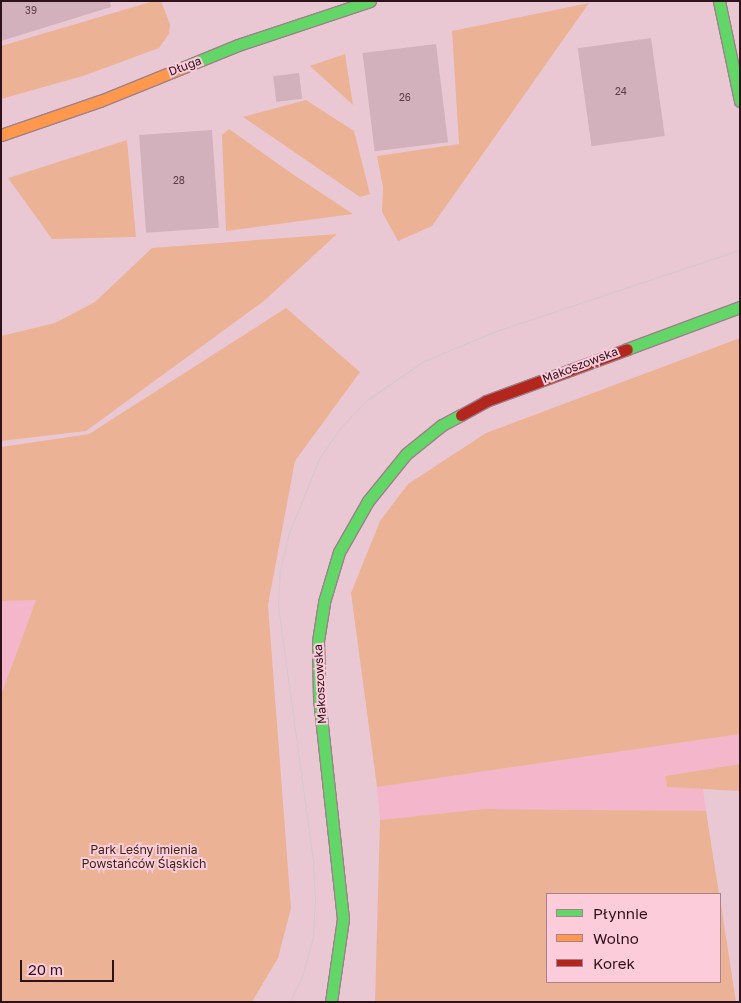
<!DOCTYPE html>
<meta charset="utf-8">
<style>
body{margin:0}
#map{position:relative;width:741px;height:1003px;overflow:hidden;background:#eac8d3;font-family:"Golos Text",sans-serif}
div>[style]{position:absolute}
[style*='--x']{left:calc(var(--x)*1px);top:calc(var(--y)*1px);width:calc(var(--w)*1px);rotate:calc(var(--a)*1deg)}
.built>*{inset:0;background:#f3b6ca}
.green>*{inset:0;background:#ebb296}
.building>*{inset:0;background:#d2b1bc;transform-origin:0 0}
.roads{filter:drop-shadow(1px 0 #9c818a) drop-shadow(-1px 0 #9c818a) drop-shadow(0 1px #9c818a) drop-shadow(0 -1px #9c818a)}
.fast>*{height:11px;margin:-5.5px;padding:0 5.5px;transform-origin:5.5px;border-radius:5.5px;background:#63d668}
.slow>*{height:11px;margin:-5.5px;padding:0 5.5px;transform-origin:5.5px;border-radius:5.5px;background:#ff974d}
.jam>*{height:11px;margin:-5.5px;padding:0 5.5px;transform-origin:5.5px;border-radius:5.5px;background:#b3261e}
.tram>*{height:1px;margin:-0.5px;padding:0 0.5px;transform-origin:0.5px;border-radius:0.5px;background:#d3c9cc}
span{translate:-50% -50%;white-space:nowrap;text-align:center;line-height:1.15;-webkit-text-stroke:4px #fcccdb;paint-order:stroke}
.number-label{font-size:10px;color:#593c46}
.number-label span{-webkit-text-stroke-width:0}
.street-label{font-size:12px;color:#2d111b}
.park-label{font-size:12px;color:#3a2718}
.frame{position:absolute;inset:0;border:2px solid #2d111b;pointer-events:none}
.legend{position:absolute;left:546px;top:893px;width:175px;height:90px;box-sizing:border-box;background:#fcccdb;border:1px solid #a9818e;margin:0;padding:6px 9px;list-style:none;font-size:15px;color:#2d111b}
.legend li{display:flex;align-items:center;gap:10px;height:25px}
.legend b{width:25px;border:1px solid #a9818e}
.scale{position:absolute;left:20px;top:960px;width:94px;height:22px;box-sizing:border-box;border:2px solid #2d111b;border-top:0;padding-left:6px;font-size:15px;line-height:18px;white-space:nowrap;color:#2d111b;-webkit-text-stroke:4px #fcccdb;paint-order:stroke}
</style>
<div id="map">
<div class="built">
<div style="clip-path:polygon(36px 600px,1px 695px,1px 601px)"></div>
<div style="clip-path:polygon(740px 734px,740px 764px,665px 776px,667px 787px,703px 789px,706px 811px,484px 809px,380px 820px,377px 787px)"></div>
</div>
<div class="green">
<div style="clip-path:polygon(154px 1px,161px 1px,170px 24px,169px 34px,159px 48px,83px 76px,1px 99px,1px 46px)"></div>
<div style="clip-path:polygon(589px 3px,432px 226px,398px 241px,382px 212px,383px 187px,377px 156px,459px 144px,452px 31px)"></div>
<div style="clip-path:polygon(345px 54px,353px 105px,310px 66px)"></div>
<div style="clip-path:polygon(306px 100px,354px 131px,370px 194px,360px 197px,243px 117px)"></div>
<div style="clip-path:polygon(229px 129px,291px 173px,353px 214px,226px 231px,222px 135px)"></div>
<div style="clip-path:polygon(127px 140px,136px 237px,52px 239px,8px 178px)"></div>
<div style="clip-path:polygon(337px 234px,264px 301px,86px 431px,1px 441px,1px 336px,55px 323px,95px 302px,152px 248px)"></div>
<div style="clip-path:polygon(286px 308px,360px 372px,295px 461px,268px 605px,291px 908px,278px 958px,252px 1002px,1px 1002px,1px 695px,36px 600px,1px 601px,1px 447px,89px 434px)"></div>
<div style="clip-path:polygon(740px 338px,740px 734px,377px 787px,351px 593px,380px 521px,408px 484px,486px 433px)"></div>
<div style="clip-path:polygon(740px 764px,740px 791px,667px 787px,665px 776px)"></div>
<div style="clip-path:polygon(484px 809px,706px 811px,719px 894px,547px 894px,547px 982px,720px 982px,720px 898px,736px 1002px,375px 1002px,380px 820px)"></div>
</div>
<div class="building">
<div style="clip-path:polygon(1px 1px,110px 1px,111px 7px,1px 41px)"></div>
<div style="left:651px;top:38px;width:99px;height:74px;rotate:82deg"></div>
<div style="left:436px;top:44px;width:99px;height:74px;rotate:83deg"></div>
<div style="left:299px;top:73px;width:26px;height:26px;rotate:83deg"></div>
<div style="left:212px;top:130px;width:98px;height:73px;rotate:86deg"></div>
</div>
<div class="roads">
<div class="fast">
<div style="--x:719;--y:1;--w:102;--a:78.1"></div>
<div style="--x:184;--y:67;--w:58;--a:-22.2"></div>
<div style="--x:238;--y:45;--w:139;--a:-18.4"></div>
<div style="--x:627;--y:349;--w:121;--a:-20.4"></div>
<div style="--x:331;--y:1002;--w:84;--a:-81.8"></div>
<div style="--x:343;--y:919;--w:223;--a:-96.2"></div>
<div style="--x:319;--y:697;--w:56;--a:-91"></div>
<div style="--x:318;--y:641;--w:39;--a:-81"></div>
<div style="--x:324;--y:602;--w:52;--a:-73.3"></div>
<div style="--x:339;--y:552;--w:59;--a:-60.4"></div>
<div style="--x:368;--y:501;--w:60;--a:-51"></div>
<div style="--x:406;--y:454;--w:46;--a:-38.9"></div>
<div style="--x:442;--y:425;--w:21;--a:-28"></div>
</div>
<div class="slow">
<div style="--x:1;--y:135;--w:105;--a:-19"></div>
<div style="--x:100;--y:101;--w:91;--a:-22"></div>
</div>
<div class="jam">
<div style="--x:461;--y:415;--w:29;--a:-29"></div>
<div style="--x:486;--y:401;--w:150;--a:-20.2"></div>
</div>
</div>
<div class="tram">
<div style="--x:290;--y:1002;--w:31;--a:-65"></div>
<div style="--x:303;--y:974;--w:39;--a:-75"></div>
<div style="--x:313;--y:936;--w:37;--a:-87"></div>
<div style="--x:315;--y:899;--w:38;--a:-93"></div>
<div style="--x:313;--y:861;--w:257;--a:-97.8"></div>
<div style="--x:278;--y:606;--w:35;--a:-87"></div>
<div style="--x:280;--y:571;--w:37;--a:-77"></div>
<div style="--x:288;--y:535;--w:84;--a:-67.7"></div>
<div style="--x:320;--y:457;--w:35;--a:-55"></div>
<div style="--x:340;--y:428;--w:39;--a:-46"></div>
<div style="--x:367;--y:400;--w:69;--a:-34.4"></div>
<div style="--x:424;--y:361;--w:81;--a:-22.5"></div>
<div style="--x:499;--y:330;--w:254;--a:-18.4"></div>
</div>
<div class="number-label">
<span style="left:31px;top:11px">39</span>
<span style="left:621px;top:92px">24</span>
<span style="left:405px;top:98px">26</span>
<span style="left:179px;top:181px">28</span>
</div>
<div class="street-label">
<span style="left:185px;top:66px;rotate:-21deg">Długa</span>
<span style="left:580px;top:365px;rotate:-21deg">Makoszowska</span>
<span style="left:320px;top:684px;rotate:-93deg">Makoszowska</span>
</div>
<div class="park-label">
<span style="left:144px;top:857px">Park Leśny imienia<br>Powstańców Śląskich</span>
</div>
<div class="frame"></div>
<ul class="legend">
<li><b style="height:6px;background:#63d668"></b>Płynnie</li>
<li><b style="height:6px;background:#ff974d"></b>Wolno</li>
<li><b style="height:6px;background:#b3261e"></b>Korek</li>
</ul>
<div class="scale">20 m</div>
</div>
